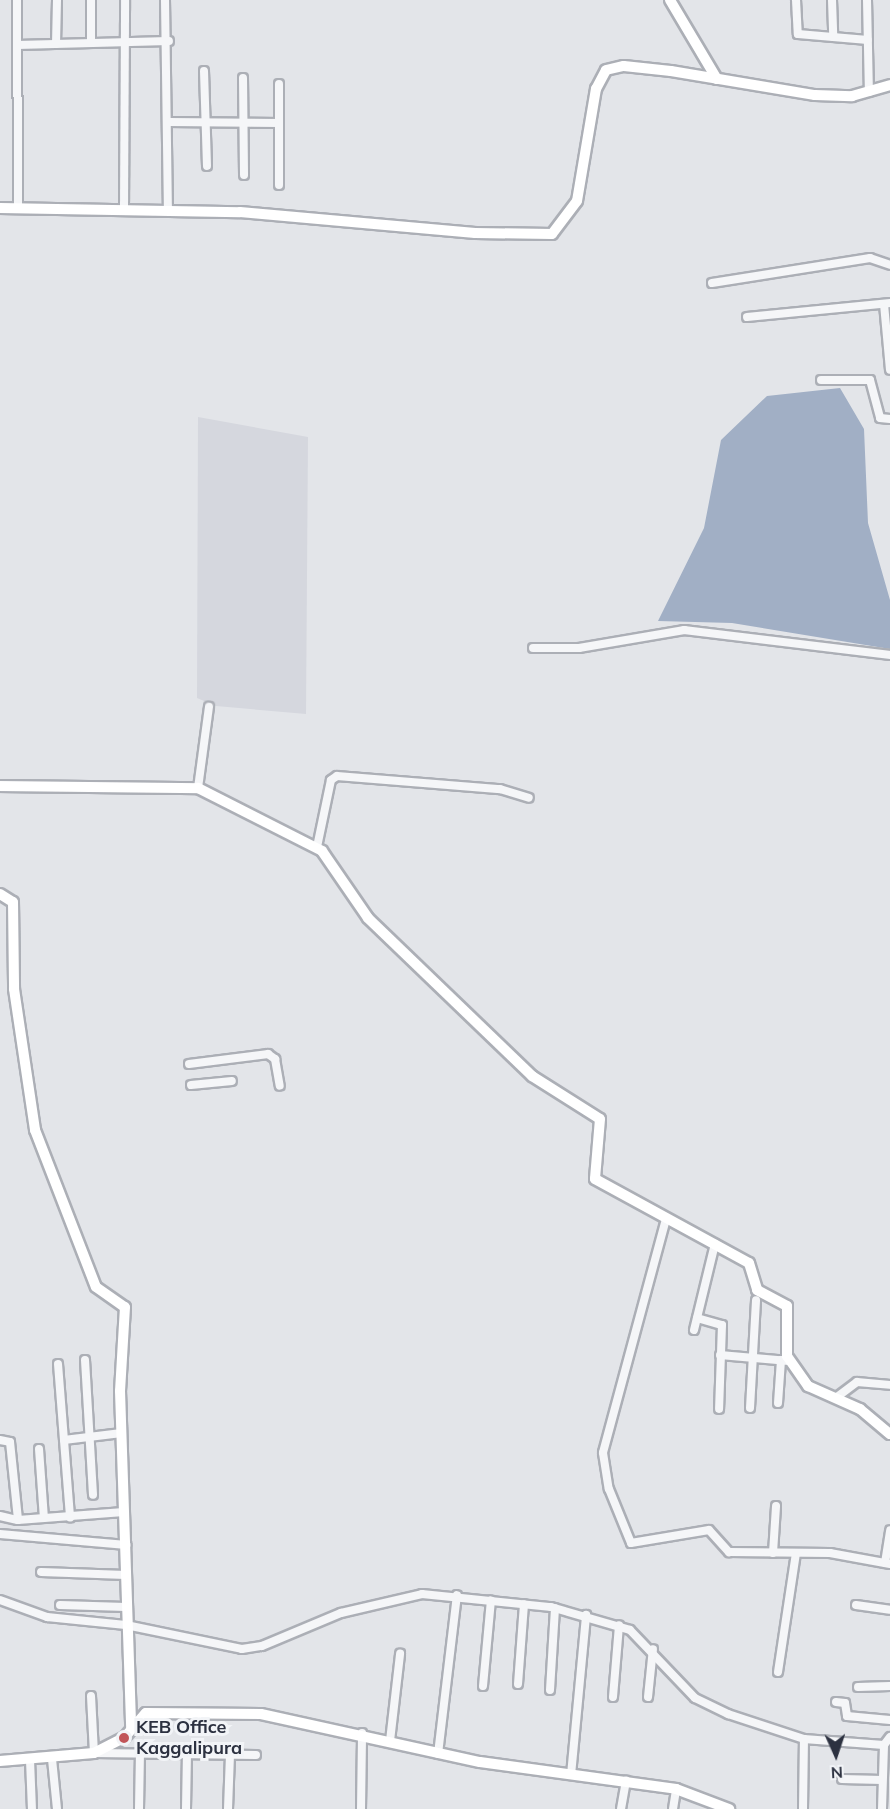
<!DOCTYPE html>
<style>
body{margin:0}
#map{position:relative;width:890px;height:1809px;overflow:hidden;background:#e3e5e9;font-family:Mulish,sans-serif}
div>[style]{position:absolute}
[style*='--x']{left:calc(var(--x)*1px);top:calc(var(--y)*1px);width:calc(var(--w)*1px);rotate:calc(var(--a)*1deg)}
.built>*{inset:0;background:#d5d7de}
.water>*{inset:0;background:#a1afc5}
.roads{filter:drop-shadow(2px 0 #acafb6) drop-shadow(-2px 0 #acafb6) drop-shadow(0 2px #acafb6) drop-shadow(0 -2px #acafb6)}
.street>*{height:8px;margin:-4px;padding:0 4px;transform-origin:4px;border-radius:4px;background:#f5f6f8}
.secondary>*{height:10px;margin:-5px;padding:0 5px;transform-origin:5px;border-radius:5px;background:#fff}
.dots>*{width:16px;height:16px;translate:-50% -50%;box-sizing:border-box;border:3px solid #f2f4f7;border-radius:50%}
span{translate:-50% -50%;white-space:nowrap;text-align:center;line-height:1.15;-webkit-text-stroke:6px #f2f4f7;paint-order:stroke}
.poi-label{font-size:18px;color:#2c3140;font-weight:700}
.left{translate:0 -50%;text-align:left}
.north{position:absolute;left:806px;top:1725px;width:60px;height:60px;-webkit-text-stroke:4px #f2f4f7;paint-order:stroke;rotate:177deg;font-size:16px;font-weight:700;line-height:24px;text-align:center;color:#2c3140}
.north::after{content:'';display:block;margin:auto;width:21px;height:27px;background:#2c3140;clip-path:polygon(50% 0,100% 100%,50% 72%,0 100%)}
</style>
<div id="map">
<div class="built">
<div style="clip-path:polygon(198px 417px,308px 437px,306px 714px,216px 706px,197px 698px)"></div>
</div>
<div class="water">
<div style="clip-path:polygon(840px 388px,864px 429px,868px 523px,890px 600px,890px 649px,732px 623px,658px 621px,704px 528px,721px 440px,767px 396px)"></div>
</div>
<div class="roads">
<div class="street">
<div style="--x:17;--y:0;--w:208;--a:89.7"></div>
<div style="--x:165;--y:0;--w:209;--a:89.2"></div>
<div style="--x:796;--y:0;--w:34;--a:87"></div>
<div style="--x:798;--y:34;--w:70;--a:4.9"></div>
<div style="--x:832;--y:0;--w:37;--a:88"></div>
<div style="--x:867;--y:0;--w:92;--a:88.8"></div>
<div style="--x:91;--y:43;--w:43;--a:-90"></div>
<div style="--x:56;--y:44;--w:44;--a:-88.7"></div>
<div style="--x:17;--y:45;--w:152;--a:-1.5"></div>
<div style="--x:204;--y:71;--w:95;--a:88.2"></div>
<div style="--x:243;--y:78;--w:97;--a:89.4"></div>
<div style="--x:169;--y:122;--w:110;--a:0.5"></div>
<div style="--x:279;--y:185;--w:101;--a:-90"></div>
<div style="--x:124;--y:208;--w:208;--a:-89.7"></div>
<div style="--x:712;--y:283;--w:160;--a:-9"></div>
<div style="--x:870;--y:258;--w:21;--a:19"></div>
<div style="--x:884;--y:304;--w:66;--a:84.8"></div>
<div style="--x:747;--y:317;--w:144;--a:-5.6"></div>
<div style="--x:821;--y:380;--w:49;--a:0"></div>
<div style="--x:870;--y:380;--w:39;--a:75"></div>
<div style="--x:880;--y:418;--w:10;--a:6"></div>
<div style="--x:533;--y:648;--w:46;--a:0"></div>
<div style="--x:579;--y:648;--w:107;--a:-9.7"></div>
<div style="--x:684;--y:630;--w:208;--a:6.9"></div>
<div style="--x:198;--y:788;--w:82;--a:-82.3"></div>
<div style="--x:317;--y:847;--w:68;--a:-78.2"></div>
<div style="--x:331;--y:780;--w:7;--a:-34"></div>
<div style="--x:337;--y:776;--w:164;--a:4.6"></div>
<div style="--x:500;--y:789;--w:30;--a:17"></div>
<div style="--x:189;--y:1064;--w:80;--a:-7.2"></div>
<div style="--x:268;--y:1054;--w:9;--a:36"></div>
<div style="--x:275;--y:1059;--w:27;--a:80"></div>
<div style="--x:191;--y:1085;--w:41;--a:-5.6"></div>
<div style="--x:666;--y:1219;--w:242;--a:105.1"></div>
<div style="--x:603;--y:1453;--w:36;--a:81"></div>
<div style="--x:609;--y:1489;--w:58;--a:67.8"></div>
<div style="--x:631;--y:1543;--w:79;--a:-9.5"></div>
<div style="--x:709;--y:1530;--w:30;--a:48"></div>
<div style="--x:729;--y:1552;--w:101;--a:0.6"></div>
<div style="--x:830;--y:1553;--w:61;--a:10.4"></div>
<div style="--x:697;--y:1318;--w:26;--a:16"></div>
<div style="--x:722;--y:1325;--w:84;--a:92"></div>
<div style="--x:694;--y:1330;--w:89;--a:-76.3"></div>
<div style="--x:720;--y:1355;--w:69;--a:5"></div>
<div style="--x:85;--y:1360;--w:135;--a:86.6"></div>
<div style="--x:58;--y:1364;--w:154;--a:85.5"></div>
<div style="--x:837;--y:1397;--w:25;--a:-37"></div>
<div style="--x:857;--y:1382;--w:33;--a:5"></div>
<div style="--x:778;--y:1403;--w:43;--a:-86"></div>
<div style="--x:750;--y:1408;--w:108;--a:-86.8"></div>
<div style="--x:0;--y:1440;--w:10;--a:11"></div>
<div style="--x:10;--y:1442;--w:78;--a:84.1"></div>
<div style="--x:64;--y:1440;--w:58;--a:-6.9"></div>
<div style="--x:39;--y:1449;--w:69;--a:85.9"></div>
<div style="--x:0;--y:1516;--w:18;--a:13"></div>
<div style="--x:18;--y:1520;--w:106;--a:-4.3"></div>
<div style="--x:0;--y:1534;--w:127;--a:5"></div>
<div style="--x:773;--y:1553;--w:47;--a:-86.3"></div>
<div style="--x:885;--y:1563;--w:33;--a:-81"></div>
<div style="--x:41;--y:1572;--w:85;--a:2"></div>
<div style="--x:0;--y:1600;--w:50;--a:19.9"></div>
<div style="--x:47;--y:1617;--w:79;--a:5.8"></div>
<div style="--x:126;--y:1625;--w:118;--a:11.7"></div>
<div style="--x:242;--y:1649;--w:20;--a:-9"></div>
<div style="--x:262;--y:1646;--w:86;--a:-22.7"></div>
<div style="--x:341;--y:1613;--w:83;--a:-13.2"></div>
<div style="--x:422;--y:1594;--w:130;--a:5.8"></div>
<div style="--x:551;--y:1607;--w:82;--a:16.2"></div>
<div style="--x:630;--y:1630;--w:94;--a:46.3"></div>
<div style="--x:695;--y:1698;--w:37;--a:26"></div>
<div style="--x:728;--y:1714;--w:80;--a:18.2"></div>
<div style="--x:804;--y:1739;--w:80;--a:4.3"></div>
<div style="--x:60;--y:1605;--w:66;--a:1.7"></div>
<div style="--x:856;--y:1605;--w:34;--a:8"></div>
<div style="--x:778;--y:1672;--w:120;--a:-81.4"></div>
<div style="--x:518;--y:1684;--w:80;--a:-85.7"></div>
<div style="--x:483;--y:1686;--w:86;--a:-84.7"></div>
<div style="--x:858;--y:1687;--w:32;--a:-2"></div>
<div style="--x:550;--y:1690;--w:82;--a:-86.5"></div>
<div style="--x:91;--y:1696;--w:57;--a:87"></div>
<div style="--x:94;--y:1753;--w:162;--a:0.7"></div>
<div style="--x:613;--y:1697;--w:72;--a:-85.2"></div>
<div style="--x:648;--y:1697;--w:48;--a:-84.1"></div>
<div style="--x:836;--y:1702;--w:9;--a:6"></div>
<div style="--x:845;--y:1703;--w:13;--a:81"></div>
<div style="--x:847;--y:1716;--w:43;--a:5.3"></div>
<div style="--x:390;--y:1741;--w:88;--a:-83.4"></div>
<div style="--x:438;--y:1754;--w:160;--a:-83.2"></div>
<div style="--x:52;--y:1759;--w:50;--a:84.3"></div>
<div style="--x:30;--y:1760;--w:49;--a:87.7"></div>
<div style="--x:571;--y:1775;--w:161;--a:-84.6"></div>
<div style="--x:842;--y:1779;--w:40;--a:1.4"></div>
<div style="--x:139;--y:1809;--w:55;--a:-89"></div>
<div style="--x:186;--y:1809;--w:55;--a:-89"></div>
<div style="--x:228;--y:1809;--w:54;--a:-87.9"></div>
<div style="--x:361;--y:1809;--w:76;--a:-89.2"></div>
<div style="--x:621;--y:1809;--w:29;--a:-80"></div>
<div style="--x:673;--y:1809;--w:20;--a:-81"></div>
<div style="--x:803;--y:1809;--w:70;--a:-89.2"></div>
<div style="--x:882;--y:1809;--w:64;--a:-88.2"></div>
<div style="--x:884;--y:1745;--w:10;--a:-53"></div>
</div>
<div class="secondary">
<div style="--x:670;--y:0;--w:92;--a:59.3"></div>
<div style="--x:0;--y:208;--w:240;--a:1"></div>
<div style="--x:240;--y:212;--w:236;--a:5.1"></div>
<div style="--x:475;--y:233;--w:77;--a:0.7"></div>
<div style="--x:552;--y:234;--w:41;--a:-52.9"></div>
<div style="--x:577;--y:201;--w:114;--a:-80.4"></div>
<div style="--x:596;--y:89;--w:21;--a:-62"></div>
<div style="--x:606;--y:70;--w:18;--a:-13"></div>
<div style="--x:624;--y:66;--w:47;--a:6.1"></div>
<div style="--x:671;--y:71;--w:146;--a:9.5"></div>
<div style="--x:815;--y:95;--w:37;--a:2"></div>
<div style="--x:852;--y:96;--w:40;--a:-16"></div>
<div style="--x:0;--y:786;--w:198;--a:0.6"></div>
<div style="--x:198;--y:788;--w:139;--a:26.9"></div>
<div style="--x:322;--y:851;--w:81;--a:55.5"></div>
<div style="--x:368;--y:918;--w:228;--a:43.9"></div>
<div style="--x:532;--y:1076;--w:80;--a:32.3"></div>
<div style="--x:600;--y:1119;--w:60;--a:94.8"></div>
<div style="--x:595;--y:1179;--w:175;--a:28.6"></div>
<div style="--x:749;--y:1263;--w:28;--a:73"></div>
<div style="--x:757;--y:1290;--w:34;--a:28"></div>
<div style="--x:787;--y:1306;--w:50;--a:90"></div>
<div style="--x:787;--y:1356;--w:37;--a:55"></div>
<div style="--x:808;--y:1386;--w:57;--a:23.9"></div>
<div style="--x:860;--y:1409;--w:39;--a:40"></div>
<div style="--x:0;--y:894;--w:15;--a:32"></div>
<div style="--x:13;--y:902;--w:87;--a:89.3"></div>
<div style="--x:14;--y:989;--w:143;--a:81.5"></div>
<div style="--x:35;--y:1130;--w:168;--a:68.8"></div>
<div style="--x:96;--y:1287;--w:35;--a:35"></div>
<div style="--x:125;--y:1307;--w:84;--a:93.4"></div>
<div style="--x:120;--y:1391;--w:337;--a:88.1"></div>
<div style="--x:0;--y:1761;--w:94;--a:-4.9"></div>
<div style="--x:94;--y:1753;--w:34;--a:-27"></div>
<div style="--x:124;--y:1738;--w:33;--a:-49"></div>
<div style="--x:146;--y:1713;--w:115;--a:0.5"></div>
<div style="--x:261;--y:1714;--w:224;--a:12.4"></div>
<div style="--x:480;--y:1762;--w:198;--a:7.8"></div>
<div style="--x:676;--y:1789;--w:57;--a:20.7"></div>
</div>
</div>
<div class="dots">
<div style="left:124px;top:1738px;background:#c15559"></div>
</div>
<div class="poi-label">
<span class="left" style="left:136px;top:1738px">KEB Office<br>Kaggalipura</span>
</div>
<div class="north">N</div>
</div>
